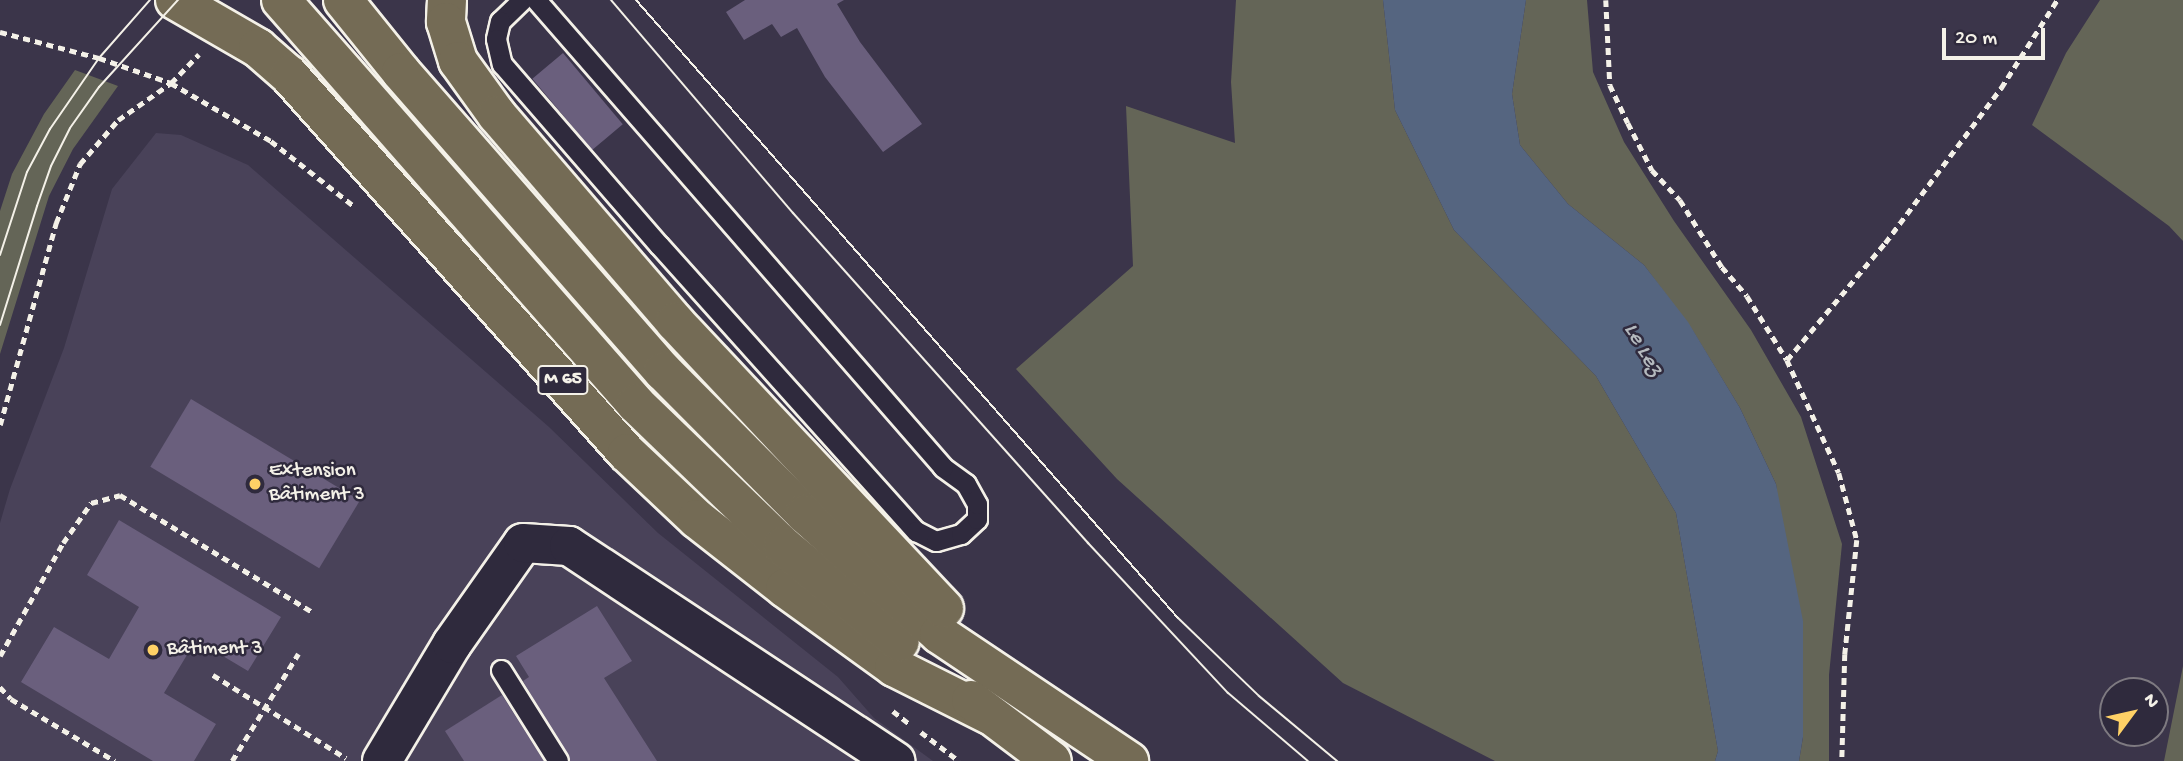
<!DOCTYPE html>
<meta charset="utf-8">
<style>
body{margin:0}
#map{position:relative;width:2183px;height:761px;overflow:hidden;background:#3b354a;font-family:"Gochi Hand",sans-serif}
div>[style]{position:absolute}
[style*='--x']{left:calc(var(--x)*1px);top:calc(var(--y)*1px);width:calc(var(--w)*1px);rotate:calc(var(--a)*1deg)}
.built>*{inset:0;background:#494259}
.green>*{inset:0;background:#646557}
.water>*{inset:0;background:#556580}
.building>*{inset:0;background:#6a5f7d;transform-origin:0 0}
.path>*{height:4.5px;margin-top:-2.25px;transform-origin:0;background:repeating-linear-gradient(90deg,#f4f1e8 0 7px,transparent 0 12px)}
.roads{filter:drop-shadow(2px 0 #f4f1e8) drop-shadow(-2px 0 #f4f1e8) drop-shadow(0 2px #f4f1e8) drop-shadow(0 -2px #f4f1e8)}
.service>*{height:19px;margin:-9.5px;padding:0 9.5px;transform-origin:9.5px;border-radius:9.5px;background:#2f2a3d}
.minor>*{height:38px;margin:-19px;padding:0 19px;transform-origin:19px;border-radius:19px;background:#2f2a3d}
.primary>*{height:38px;margin:-19px;padding:0 19px;transform-origin:19px;border-radius:19px;background:#746b55}
.tram>*{height:2px;margin:-1px;padding:0 1px;transform-origin:1px;border-radius:1px;background:#f4f1e8}
.dots>*{width:19px;height:19px;translate:-50% -50%;box-sizing:border-box;border:4px solid #2f2a3d;border-radius:50%}
span{translate:-50% -50%;white-space:nowrap;text-align:center;line-height:1.15;-webkit-text-stroke:5px #2f2a3d;paint-order:stroke}
.shield-label span{padding:2px 5px;background:#2f2a3d;border:2px solid;border-radius:5px;-webkit-text-stroke-width:0}
.shield-label{font-size:19px;color:#f4f1e8;font-weight:700}
.poi-label{font-size:21px;color:#f4f1e8}
.left{translate:0 -50%;text-align:left}
.water-label{font-size:23px;color:#b4b9be;font-style:italic}
.north{position:absolute;left:2099px;top:677px;width:70px;height:70px;box-sizing:border-box;background:#2f2a3d;border:2px solid #7e7a81;border-radius:50%;rotate:57deg;font-size:19px;font-weight:700;line-height:28px;text-align:center;color:#f4f1e8}
.north::after{content:'';display:block;margin:auto;width:24px;height:32px;background:#ffd166;clip-path:polygon(50% 0,100% 100%,50% 72%,0 100%)}
.scale{position:absolute;left:1942px;top:28px;width:103px;height:32px;box-sizing:border-box;border:4px solid #f4f1e8;border-top:0;padding-left:9px;font-size:21px;line-height:24px;white-space:nowrap;color:#f4f1e8;-webkit-text-stroke:5px #2f2a3d;paint-order:stroke}
</style>
<div id="map">
<div class="built">
<div style="clip-path:polygon(156px 133px,181px 135px,248px 165px,549px 427px,658px 533px,838px 677px,874px 718px,933px 761px,0 761px,0 523px,10px 489px,64px 348px,112px 189px)"></div>
</div>
<div class="green">
<div style="clip-path:polygon(1236px 0,1383px 0,1395px 110px,1454px 230px,1596px 376px,1676px 513px,1718px 751px,1715px 761px,1495px 761px,1343px 683px,1117px 479px,1016px 369px,1133px 266px,1126px 106px,1235px 143px,1231px 82px)"></div>
<div style="clip-path:polygon(1526px 0,1587px 0,1593px 72px,1624px 142px,1674px 221px,1751px 330px,1801px 417px,1842px 544px,1829px 675px,1829px 761px,1799px 761px,1803px 737px,1776px 484px,1740px 408px,1693px 331px,1644px 265px,1568px 204px,1520px 145px,1512px 94px)"></div>
<div style="clip-path:polygon(2100px 0,2183px 0,2183px 241px,2169px 226px,2032px 125px,2066px 53px)"></div>
<div style="clip-path:polygon(75px 70px,118px 86px,73px 149px,49px 196px,0 354px,0 211px,12px 174px,44px 114px)"></div>
<div style="clip-path:polygon(2183px 666px,2183px 761px,2164px 761px)"></div>
</div>
<div class="water">
<div style="clip-path:polygon(1383px 0,1526px 0,1512px 94px,1520px 145px,1568px 204px,1644px 265px,1688px 322px,1740px 408px,1776px 484px,1803px 621px,1803px 737px,1799px 761px,1715px 761px,1718px 751px,1676px 513px,1596px 376px,1454px 230px,1395px 110px)"></div>
</div>
<div class="building">
<div style="clip-path:polygon(745px 0,844px 0,837px 4px,860px 42px,922px 124px,883px 152px,825px 77px,797px 28px,781px 37px,772px 24px,744px 40px,726px 12px)"></div>
<div style="left:563px;top:53px;width:93px;height:40px;rotate:50deg"></div>
<div style="left:191px;top:399px;width:197px;height:79px;rotate:31deg"></div>
<div style="clip-path:polygon(119px 520px,281px 617px,248px 671px,196px 640px,164px 693px,216px 724px,194px 761px,153px 761px,21px 682px,54px 627px,109px 659px,139px 607px,87px 575px)"></div>
<div style="clip-path:polygon(597px 606px,632px 661px,604px 678px,657px 761px,570px 761px,523px 681px,529px 677px,516px 656px)"></div>
<div style="clip-path:polygon(502px 695px,544px 761px,464px 761px,445px 731px)"></div>
</div>
<div class="path">
<div style="--x:1606;--y:0;--w:85;--a:87.3"></div>
<div style="--x:1610;--y:85;--w:42;--a:64.7"></div>
<div style="--x:1628;--y:123;--w:53;--a:62.9"></div>
<div style="--x:1652;--y:170;--w:41;--a:47"></div>
<div style="--x:1680;--y:200;--w:79;--a:57.9"></div>
<div style="--x:1722;--y:267;--w:38;--a:49"></div>
<div style="--x:1747;--y:296;--w:75;--a:58"></div>
<div style="--x:1787;--y:360;--w:124;--a:65.3"></div>
<div style="--x:1839;--y:473;--w:69;--a:75"></div>
<div style="--x:1857;--y:540;--w:115;--a:96"></div>
<div style="--x:1845;--y:654;--w:107;--a:91.6"></div>
<div style="--x:0;--y:32;--w:102;--a:14.7"></div>
<div style="--x:99;--y:58;--w:76;--a:19.1"></div>
<div style="--x:171;--y:83;--w:116;--a:30.1"></div>
<div style="--x:271;--y:141;--w:105;--a:38.1"></div>
<div style="--x:1787;--y:360;--w:153;--a:-50.1"></div>
<div style="--x:1885;--y:243;--w:194;--a:-53.2"></div>
<div style="--x:2001;--y:88;--w:104;--a:-57.5"></div>
<div style="--x:0;--y:425;--w:210;--a:-74.5"></div>
<div style="--x:56;--y:223;--w:64;--a:-67.9"></div>
<div style="--x:80;--y:164;--w:58;--a:-49.2"></div>
<div style="--x:118;--y:120;--w:65;--a:-34.9"></div>
<div style="--x:171;--y:83;--w:40;--a:-46"></div>
<div style="--x:0;--y:656;--w:129;--a:-60.9"></div>
<div style="--x:63;--y:543;--w:49;--a:-55"></div>
<div style="--x:91;--y:503;--w:30;--a:-15"></div>
<div style="--x:120;--y:495;--w:227;--a:31.3"></div>
<div style="--x:213;--y:675;--w:157;--a:32"></div>
<div style="--x:0;--y:687;--w:16;--a:47"></div>
<div style="--x:11;--y:699;--w:121;--a:30.8"></div>
<div style="--x:893;--y:711;--w:23;--a:38"></div>
<div style="--x:921;--y:732;--w:48;--a:37.3"></div>
<div style="--x:232;--y:761;--w:126;--a:-58.3"></div>
</div>
<div class="roads">
<div class="service">
<div style="--x:522;--y:0;--w:30;--a:136"></div>
<div style="--x:500;--y:21;--w:18;--a:103"></div>
<div style="--x:496;--y:39;--w:26;--a:77"></div>
<div style="--x:502;--y:64;--w:240;--a:49.1"></div>
<div style="--x:659;--y:245;--w:385;--a:48.1"></div>
<div style="--x:916;--y:531;--w:22;--a:27"></div>
<div style="--x:936;--y:541;--w:26;--a:-16"></div>
<div style="--x:961;--y:534;--w:22;--a:-43"></div>
<div style="--x:977;--y:519;--w:15;--a:-90"></div>
<div style="--x:977;--y:504;--w:23;--a:-119"></div>
<div style="--x:966;--y:484;--w:29;--a:-144"></div>
<div style="--x:943;--y:467;--w:619;--a:-131.07"></div>
<div style="--x:501;--y:670;--w:107;--a:57.9"></div>
</div>
<div class="minor">
<div style="--x:382;--y:761;--w:136;--a:-59.1"></div>
<div style="--x:452;--y:644;--w:123;--a:-54.9"></div>
<div style="--x:523;--y:543;--w:46;--a:3.7"></div>
<div style="--x:569;--y:546;--w:391;--a:33.4"></div>
</div>
<div class="primary">
<div style="--x:175;--y:0;--w:96;--a:30"></div>
<div style="--x:258;--y:48;--w:41;--a:41.1"></div>
<div style="--x:289;--y:75;--w:507;--a:48.2"></div>
<div style="--x:627;--y:453;--w:96;--a:43.3"></div>
<div style="--x:697;--y:519;--w:112;--a:38.1"></div>
<div style="--x:785;--y:588;--w:135;--a:35.9"></div>
<div style="--x:894;--y:667;--w:107;--a:26.6"></div>
<div style="--x:281;--y:0;--w:538;--a:48.69"></div>
<div style="--x:636;--y:404;--w:204;--a:44"></div>
<div style="--x:783;--y:546;--w:151;--a:39.4"></div>
<div style="--x:343;--y:0;--w:92;--a:51.1"></div>
<div style="--x:401;--y:72;--w:398;--a:48.8"></div>
<div style="--x:663;--y:371;--w:202;--a:45.2"></div>
<div style="--x:805;--y:514;--w:180;--a:41.8"></div>
<div style="--x:939;--y:634;--w:229;--a:33.8"></div>
<div style="--x:447;--y:0;--w:22;--a:93"></div>
<div style="--x:446;--y:22;--w:41;--a:72.9"></div>
<div style="--x:458;--y:61;--w:67;--a:54.2"></div>
<div style="--x:497;--y:115;--w:273;--a:49.3"></div>
<div style="--x:675;--y:322;--w:393;--a:46.8"></div>
<div style="--x:971;--y:700;--w:101;--a:37"></div>
</div>
</div>
<div class="tram">
<div style="--x:611;--y:0;--w:280;--a:49.5"></div>
<div style="--x:793;--y:213;--w:443;--a:48.2"></div>
<div style="--x:1088;--y:543;--w:205;--a:47"></div>
<div style="--x:1228;--y:693;--w:105;--a:40.4"></div>
<div style="--x:636;--y:0;--w:822;--a:48.75"></div>
<div style="--x:1178;--y:618;--w:112;--a:43.9"></div>
<div style="--x:1259;--y:696;--w:102;--a:39.8"></div>
<div style="--x:0;--y:255;--w:87;--a:-72"></div>
<div style="--x:27;--y:172;--w:49;--a:-61.9"></div>
<div style="--x:50;--y:129;--w:86;--a:-55.4"></div>
<div style="--x:99;--y:58;--w:77;--a:-48.7"></div>
<div style="--x:0;--y:325;--w:125;--a:-72.7"></div>
<div style="--x:37;--y:206;--w:42;--a:-70.7"></div>
<div style="--x:51;--y:166;--w:42;--a:-63.4"></div>
<div style="--x:70;--y:128;--w:50;--a:-54.7"></div>
<div style="--x:99;--y:87;--w:118;--a:-47.8"></div>
</div>
<div class="dots">
<div style="left:255px;top:484px;background:#ffd166"></div>
<div style="left:153px;top:650px;background:#ffd166"></div>
</div>
<div class="shield-label">
<span style="left:563px;top:380px">M 65</span>
</div>
<div class="poi-label">
<span class="left" style="left:269px;top:484px">Extension<br>Bâtiment 3</span>
<span class="left" style="left:167px;top:650px">Bâtiment 3</span>
</div>
<div class="water-label">
<span style="left:1642px;top:350px;rotate:60deg">Le Lez</span>
</div>
<div class="north">N</div>
<div class="scale">20 m</div>
</div>
